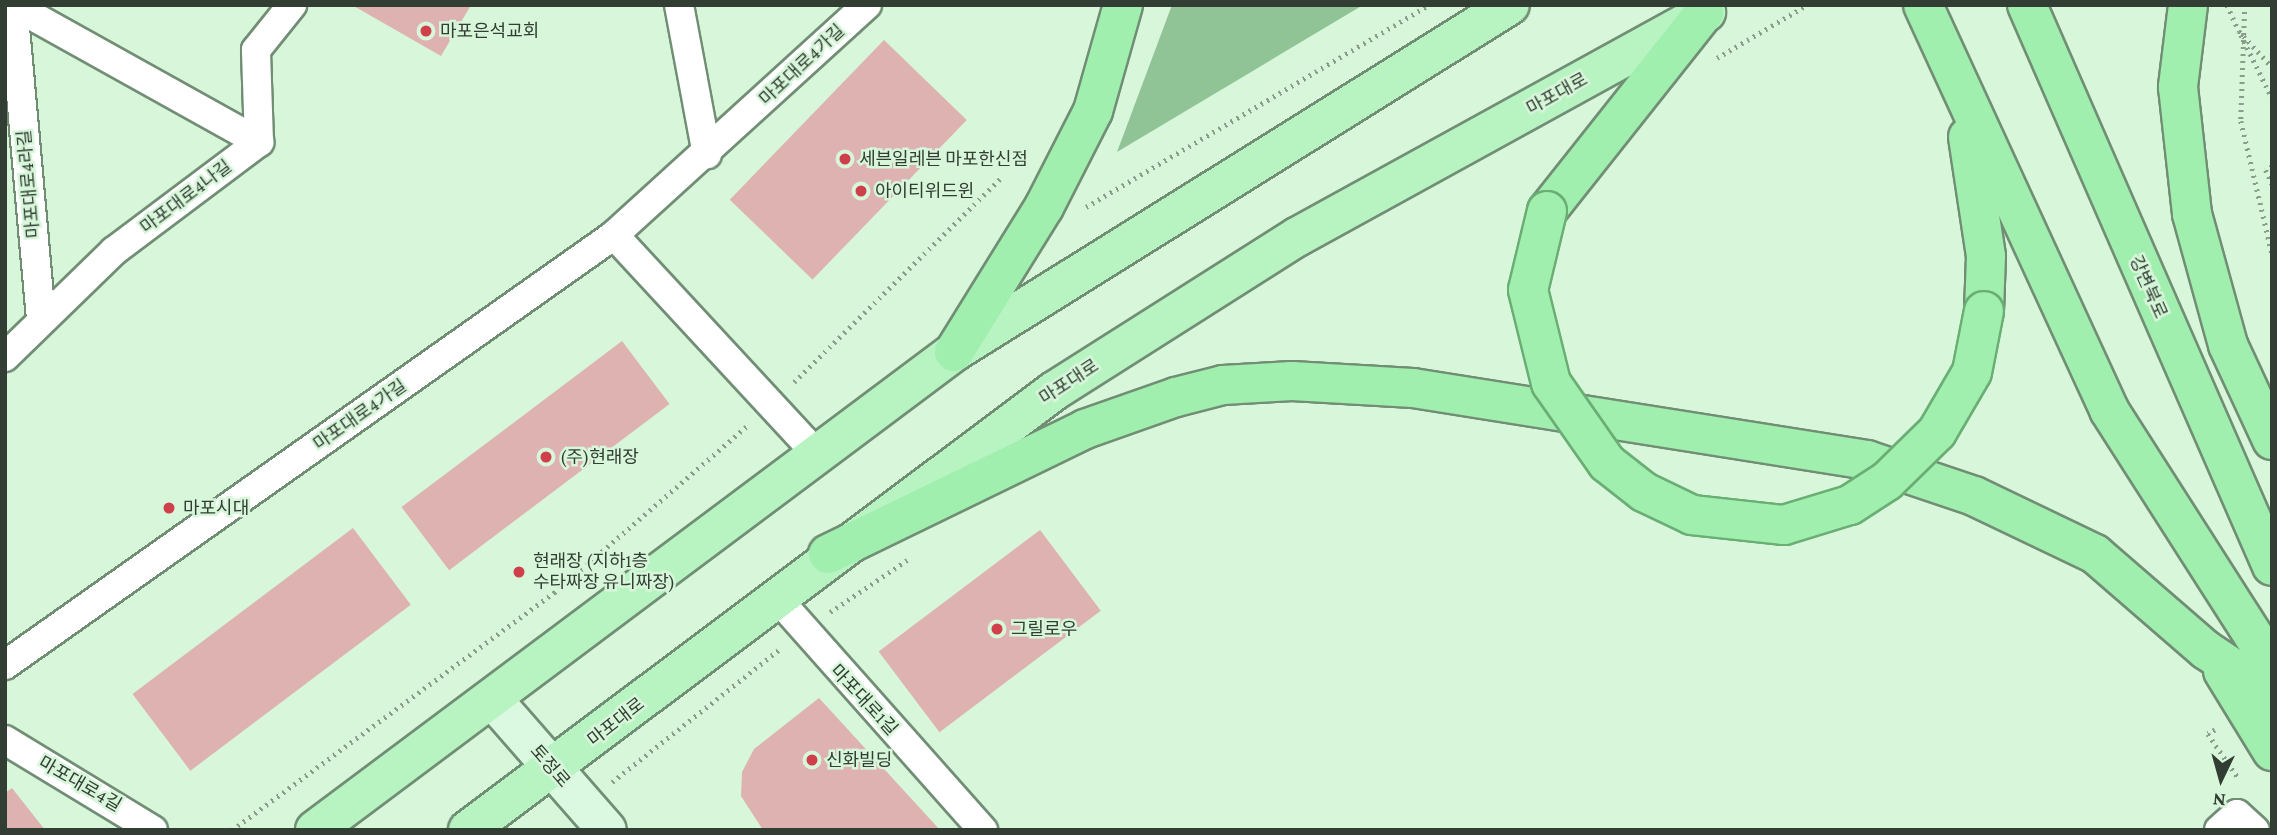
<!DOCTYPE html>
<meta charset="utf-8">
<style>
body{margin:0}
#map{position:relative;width:2277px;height:835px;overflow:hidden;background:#d7f6da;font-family:"Crimson Pro","Noto Sans KR",serif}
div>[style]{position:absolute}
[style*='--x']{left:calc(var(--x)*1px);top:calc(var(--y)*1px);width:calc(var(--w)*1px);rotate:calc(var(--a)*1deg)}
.forest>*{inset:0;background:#90c396}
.building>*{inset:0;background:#ddb2b0;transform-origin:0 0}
.path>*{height:4.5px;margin-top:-2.25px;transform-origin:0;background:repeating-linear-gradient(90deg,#889d8a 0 2px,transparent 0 7px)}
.roads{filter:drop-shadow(2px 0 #718e75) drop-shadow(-2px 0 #718e75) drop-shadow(0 2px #718e75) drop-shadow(0 -2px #718e75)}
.minor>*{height:28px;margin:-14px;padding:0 14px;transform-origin:14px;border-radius:14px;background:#fff}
.secondary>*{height:38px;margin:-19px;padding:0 19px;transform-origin:19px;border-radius:19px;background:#dbf9e0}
.primary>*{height:38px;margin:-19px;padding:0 19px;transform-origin:19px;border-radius:19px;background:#b8f3c2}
.trunk>*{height:38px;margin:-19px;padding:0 19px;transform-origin:19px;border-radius:19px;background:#a0efae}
.path-bridge>*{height:4.5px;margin-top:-2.25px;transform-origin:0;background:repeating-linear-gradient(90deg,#889d8a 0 2px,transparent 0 7px)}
.bridges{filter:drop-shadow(2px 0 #6aae75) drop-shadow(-2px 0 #6aae75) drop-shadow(0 2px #6aae75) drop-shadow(0 -2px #6aae75)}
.trunk-bridge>*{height:38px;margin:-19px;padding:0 19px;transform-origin:19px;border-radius:19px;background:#a0efae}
.dots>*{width:19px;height:19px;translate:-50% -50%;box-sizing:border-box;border:4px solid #d7f6da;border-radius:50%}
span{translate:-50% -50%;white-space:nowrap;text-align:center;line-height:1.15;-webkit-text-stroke:5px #d7f6da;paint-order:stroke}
.poi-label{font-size:18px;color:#323e33}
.left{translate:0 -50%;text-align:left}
.street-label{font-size:18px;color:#323e33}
.frame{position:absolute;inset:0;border:7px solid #323e33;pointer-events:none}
.north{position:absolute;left:2186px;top:744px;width:70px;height:70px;-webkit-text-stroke:5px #d7f6da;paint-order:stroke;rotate:185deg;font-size:19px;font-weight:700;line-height:28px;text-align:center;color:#323e33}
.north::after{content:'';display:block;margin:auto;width:24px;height:32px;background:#323e33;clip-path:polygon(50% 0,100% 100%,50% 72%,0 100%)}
</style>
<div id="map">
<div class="forest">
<div style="clip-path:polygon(1172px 5px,1363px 5px,1117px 152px)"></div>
</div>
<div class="building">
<div style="clip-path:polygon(352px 5px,471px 5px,441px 56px)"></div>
<div style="left:884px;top:40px;width:115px;height:222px;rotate:44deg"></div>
<div style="left:622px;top:341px;width:79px;height:276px;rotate:53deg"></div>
<div style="left:353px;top:528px;width:96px;height:276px;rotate:53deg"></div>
<div style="left:1040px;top:530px;width:101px;height:202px;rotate:53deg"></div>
<div style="clip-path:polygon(819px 698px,940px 830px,763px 830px,741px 796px,742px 772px,754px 749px)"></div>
<div style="clip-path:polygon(12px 788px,45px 830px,5px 830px,5px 793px)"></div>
</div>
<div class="path">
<div style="--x:2227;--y:5;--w:29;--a:65"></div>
<div style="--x:2239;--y:31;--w:49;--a:47.5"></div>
<div style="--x:2241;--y:35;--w:70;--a:63.8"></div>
<div style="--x:1717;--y:58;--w:104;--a:-30.5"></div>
<div style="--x:2272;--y:167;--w:7;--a:153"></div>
<div style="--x:2266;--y:170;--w:15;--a:67"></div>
<div style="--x:1086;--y:207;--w:398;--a:-30.5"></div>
<div style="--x:794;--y:382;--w:289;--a:-44.6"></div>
<div style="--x:830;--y:612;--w:93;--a:-34"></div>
<div style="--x:2215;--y:730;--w:8;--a:150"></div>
<div style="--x:2208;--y:734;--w:55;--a:55.4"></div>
<div style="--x:612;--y:782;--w:216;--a:-38.4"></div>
<div style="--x:232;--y:830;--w:400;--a:-36.4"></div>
<div style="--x:554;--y:593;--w:258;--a:-40.9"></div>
</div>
<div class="roads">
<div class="minor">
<div style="--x:13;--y:5;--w:317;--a:84.9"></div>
<div style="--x:13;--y:5;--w:282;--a:29.1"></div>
<div style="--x:679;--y:5;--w:152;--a:79.4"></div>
<div style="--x:614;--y:235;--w:299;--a:47.2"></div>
<div style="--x:5;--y:357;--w:152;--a:-44.2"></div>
<div style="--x:114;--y:251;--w:181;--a:-36.9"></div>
<div style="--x:259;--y:142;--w:92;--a:-91.9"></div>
<div style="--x:256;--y:50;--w:58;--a:-51.3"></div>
<div style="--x:776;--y:597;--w:312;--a:48.4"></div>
<div style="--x:5;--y:665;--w:746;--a:-35.22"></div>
<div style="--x:614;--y:235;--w:342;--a:-42.3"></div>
<div style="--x:5;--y:740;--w:173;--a:31.3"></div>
<div style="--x:2219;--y:830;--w:24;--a:-42"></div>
<div style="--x:2237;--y:814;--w:24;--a:42"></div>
</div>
<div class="secondary">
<div style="--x:494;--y:701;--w:171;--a:48.8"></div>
</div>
<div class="primary">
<div style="--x:315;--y:830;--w:798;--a:-36.8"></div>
<div style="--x:954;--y:352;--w:655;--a:-31.97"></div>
<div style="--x:468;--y:830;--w:732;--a:-36.84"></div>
<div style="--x:1054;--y:391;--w:288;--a:-32.4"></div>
<div style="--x:1297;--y:237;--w:467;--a:-28.8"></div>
</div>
<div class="trunk">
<div style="--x:1923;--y:5;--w:446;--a:65.3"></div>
<div style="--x:2109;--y:410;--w:303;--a:57.4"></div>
<div style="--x:2027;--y:5;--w:612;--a:66.41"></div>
<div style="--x:2188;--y:5;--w:83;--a:97"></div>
<div style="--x:2178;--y:87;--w:128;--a:83.7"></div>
<div style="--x:2192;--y:214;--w:136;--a:74.6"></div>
<div style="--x:2228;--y:345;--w:105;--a:65.1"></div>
<div style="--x:1968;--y:137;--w:120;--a:81.4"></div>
<div style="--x:1986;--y:256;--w:55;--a:92.1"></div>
<div style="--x:1547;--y:211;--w:253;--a:-51.6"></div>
<div style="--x:954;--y:352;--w:171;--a:-58.2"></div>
<div style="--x:1044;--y:207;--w:108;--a:-63"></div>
<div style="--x:1093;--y:111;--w:110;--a:-74.2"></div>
<div style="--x:828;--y:554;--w:286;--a:-25.9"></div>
<div style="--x:1085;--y:429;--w:96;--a:-19.4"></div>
<div style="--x:1176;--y:397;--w:49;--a:-14.3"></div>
<div style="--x:1223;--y:385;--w:69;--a:-3.3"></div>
<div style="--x:1292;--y:381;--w:121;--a:3.3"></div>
<div style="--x:1413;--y:388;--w:460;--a:9"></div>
<div style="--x:1867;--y:460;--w:113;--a:18.6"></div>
<div style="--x:1974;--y:496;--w:134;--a:25.6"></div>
<div style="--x:2095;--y:554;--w:147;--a:40.9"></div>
<div style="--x:2206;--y:650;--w:79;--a:33.7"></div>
<div style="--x:2223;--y:671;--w:94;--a:58.5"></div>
</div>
</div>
<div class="path-bridge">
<div style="--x:2245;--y:5;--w:116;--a:92"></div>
<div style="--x:2241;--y:121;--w:136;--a:76.8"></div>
</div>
<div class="bridges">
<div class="trunk-bridge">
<div style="--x:1547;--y:211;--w:81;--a:103.5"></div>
<div style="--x:1528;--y:290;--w:96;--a:76.1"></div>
<div style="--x:1551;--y:383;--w:98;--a:55"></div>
<div style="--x:1607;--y:463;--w:47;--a:38.1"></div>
<div style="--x:1644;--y:492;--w:53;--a:25.6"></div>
<div style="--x:1692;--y:515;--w:93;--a:6.2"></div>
<div style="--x:1784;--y:525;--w:69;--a:-16.9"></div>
<div style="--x:1850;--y:505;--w:44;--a:-33"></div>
<div style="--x:1887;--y:481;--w:70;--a:-44.4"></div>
<div style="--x:1937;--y:432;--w:69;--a:-59.7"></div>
<div style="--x:1972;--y:372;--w:62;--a:-78.9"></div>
</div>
</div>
<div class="dots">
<div style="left:426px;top:31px;background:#d0404b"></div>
<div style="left:845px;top:159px;background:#d0404b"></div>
<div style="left:861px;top:191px;background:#d0404b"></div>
<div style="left:546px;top:457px;background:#d0404b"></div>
<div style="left:169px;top:508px;background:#d0404b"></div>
<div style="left:519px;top:572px;background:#d0404b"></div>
<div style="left:997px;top:629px;background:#d0404b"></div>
<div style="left:812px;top:760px;background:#d0404b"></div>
</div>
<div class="poi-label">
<span class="left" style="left:440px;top:31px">마포은석교회</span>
<span class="left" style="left:859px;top:159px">세븐일레븐 마포한신점</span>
<span class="left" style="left:875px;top:191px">아이티위드윈</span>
<span class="left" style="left:560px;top:457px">(주)현래장</span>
<span class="left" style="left:183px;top:508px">마포시대</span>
<span class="left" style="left:533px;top:572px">현래장 (지하1층<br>수타짜장 유니짜장)</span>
<span class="left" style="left:1011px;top:629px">그릴로우</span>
<span class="left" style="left:826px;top:760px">신화빌딩</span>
</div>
<div class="street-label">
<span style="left:802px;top:65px;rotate:-43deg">마포대로4가길</span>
<span style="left:1557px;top:94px;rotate:-29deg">마포대로</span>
<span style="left:29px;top:184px;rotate:-95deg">마포대로4라길</span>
<span style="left:186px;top:197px;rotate:-37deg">마포대로4나길</span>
<span style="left:2148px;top:287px;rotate:66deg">강변북로</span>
<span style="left:1069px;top:382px;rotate:-33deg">마포대로</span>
<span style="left:360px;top:415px;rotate:-35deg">마포대로4가길</span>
<span style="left:864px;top:700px;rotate:47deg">마포대로1길</span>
<span style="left:616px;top:722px;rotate:-38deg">마포대로</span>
<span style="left:550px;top:766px;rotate:49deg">토정로</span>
<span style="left:80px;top:784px;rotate:30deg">마포대로4길</span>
</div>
<div class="frame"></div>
<div class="north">N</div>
</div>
